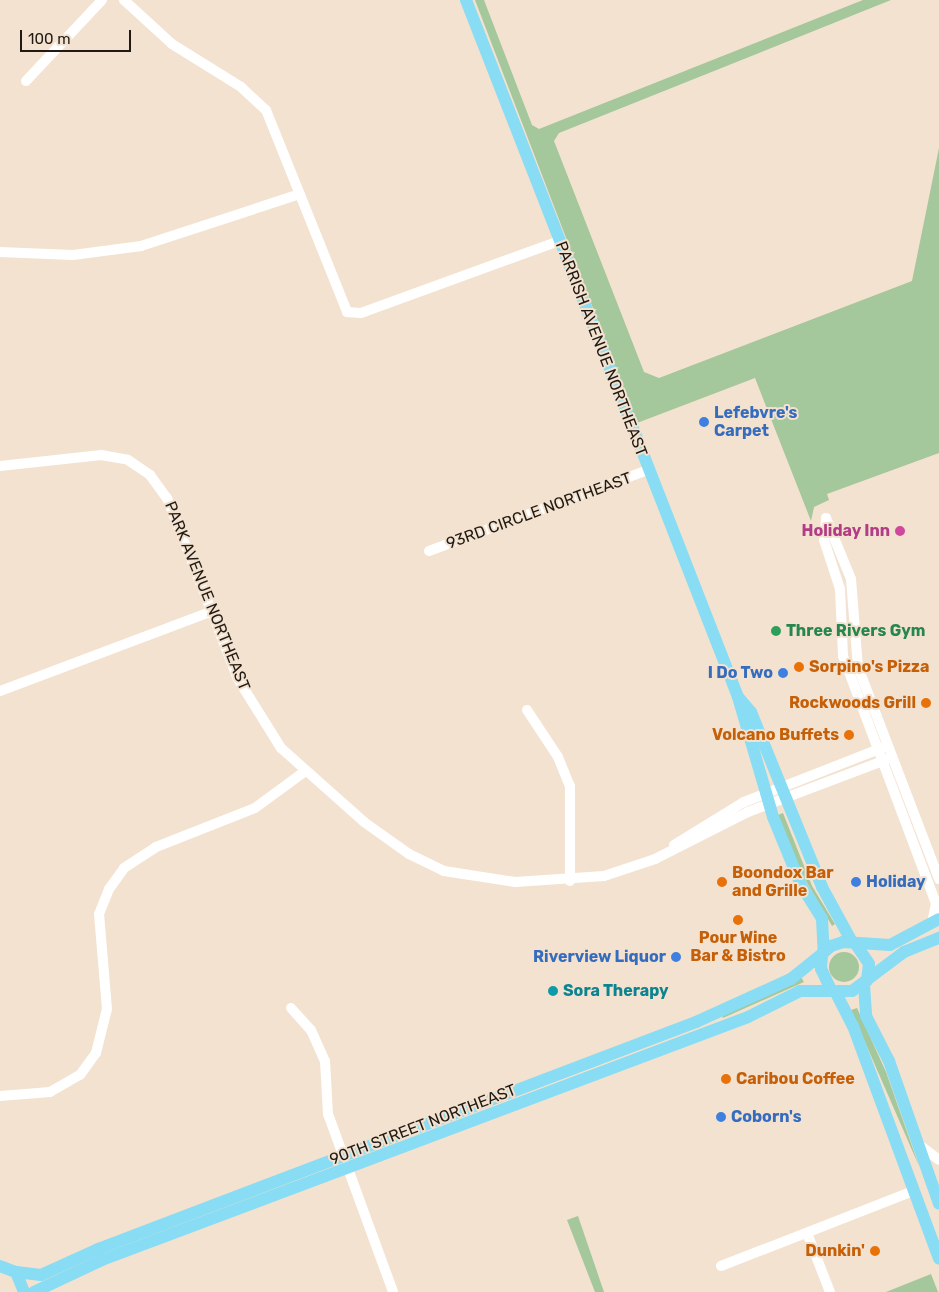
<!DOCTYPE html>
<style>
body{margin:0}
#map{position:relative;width:939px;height:1292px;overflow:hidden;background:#f3e2d0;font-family:Rubik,sans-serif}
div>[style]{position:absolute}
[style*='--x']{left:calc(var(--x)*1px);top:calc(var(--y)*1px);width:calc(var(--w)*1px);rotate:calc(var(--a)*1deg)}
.green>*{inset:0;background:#a4c79b}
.round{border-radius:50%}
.minor>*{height:10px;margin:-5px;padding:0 5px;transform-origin:5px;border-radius:5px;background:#fff}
.major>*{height:12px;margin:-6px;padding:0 6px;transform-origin:6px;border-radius:6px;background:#88dcf3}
.dots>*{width:14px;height:14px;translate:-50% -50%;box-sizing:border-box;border:2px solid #f3e2d0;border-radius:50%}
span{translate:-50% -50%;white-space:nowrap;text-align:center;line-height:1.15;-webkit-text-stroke:4px #f3e2d0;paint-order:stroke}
.street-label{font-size:16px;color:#201a13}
.shop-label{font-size:16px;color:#366cbe;font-weight:700}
.left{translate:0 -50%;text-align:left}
.right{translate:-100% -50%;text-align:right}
.hotel-label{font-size:16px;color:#b23c85;font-weight:700}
.leisure-label{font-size:16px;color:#27864d;font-weight:700}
.food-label{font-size:16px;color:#c56008;font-weight:700}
.culture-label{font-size:16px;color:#0d838f;font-weight:700}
.scale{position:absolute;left:20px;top:30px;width:111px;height:22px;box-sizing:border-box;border:2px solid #201a13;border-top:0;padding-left:6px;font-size:15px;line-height:18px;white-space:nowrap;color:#201a13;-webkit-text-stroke:4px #f3e2d0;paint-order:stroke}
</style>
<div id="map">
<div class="green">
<div style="clip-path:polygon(475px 0,484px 0,532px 125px,539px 129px,863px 0,891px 0,559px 133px,554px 141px,644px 372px,659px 378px,912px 281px,939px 148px,939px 453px,827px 494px,829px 500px,814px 507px,811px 521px,755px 378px,637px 423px)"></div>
<div style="clip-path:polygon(783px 813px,812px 886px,835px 924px,832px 926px,802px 874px,778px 815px)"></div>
<div class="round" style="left:829px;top:952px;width:30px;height:30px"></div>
<div style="clip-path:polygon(801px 977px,804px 982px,723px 1018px,722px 1015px)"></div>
<div style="clip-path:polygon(857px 1008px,886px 1072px,919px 1166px,851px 1010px)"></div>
<div style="clip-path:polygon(578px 1216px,604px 1292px,595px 1292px,567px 1220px)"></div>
<div style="clip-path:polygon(931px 1274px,938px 1292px,886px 1292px)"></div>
</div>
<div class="minor">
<div style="--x:124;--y:0;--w:65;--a:42.5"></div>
<div style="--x:172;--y:44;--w:81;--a:31.9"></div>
<div style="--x:241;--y:87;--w:34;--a:43"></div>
<div style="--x:266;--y:110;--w:218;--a:68.1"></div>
<div style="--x:347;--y:312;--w:14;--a:4"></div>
<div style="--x:361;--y:313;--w:211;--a:-20"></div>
<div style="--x:26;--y:81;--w:111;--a:-46.8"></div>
<div style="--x:0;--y:252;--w:73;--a:2.4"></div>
<div style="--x:73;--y:255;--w:69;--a:-7.5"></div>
<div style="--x:141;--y:246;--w:167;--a:-18.1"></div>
<div style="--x:0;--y:466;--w:102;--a:-6.2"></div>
<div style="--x:101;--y:455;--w:27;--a:10"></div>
<div style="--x:128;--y:460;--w:27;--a:34"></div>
<div style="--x:150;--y:475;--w:29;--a:54"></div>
<div style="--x:167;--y:498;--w:194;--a:68.6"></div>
<div style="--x:238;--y:679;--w:81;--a:58.1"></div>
<div style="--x:281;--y:748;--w:111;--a:41.7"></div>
<div style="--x:364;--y:822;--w:55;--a:35.4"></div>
<div style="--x:409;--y:854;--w:39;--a:26"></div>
<div style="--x:444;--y:871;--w:72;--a:8.8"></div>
<div style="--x:515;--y:882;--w:89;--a:-3.9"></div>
<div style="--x:604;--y:876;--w:54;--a:-18.4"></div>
<div style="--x:655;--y:859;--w:104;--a:-26.8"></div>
<div style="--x:748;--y:812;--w:153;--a:-20.7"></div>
<div style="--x:826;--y:518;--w:22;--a:95"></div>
<div style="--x:824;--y:540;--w:52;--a:71.9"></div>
<div style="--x:840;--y:589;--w:67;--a:87.4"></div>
<div style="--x:843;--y:656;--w:264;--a:69.4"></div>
<div style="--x:936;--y:903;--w:20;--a:101"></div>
<div style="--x:826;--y:518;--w:66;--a:67.7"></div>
<div style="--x:851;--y:579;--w:88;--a:85.5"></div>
<div style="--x:858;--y:667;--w:227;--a:69.1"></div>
<div style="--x:429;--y:551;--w:233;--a:-20.3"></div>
<div style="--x:0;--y:691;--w:224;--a:-20.6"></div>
<div style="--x:527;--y:710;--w:56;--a:56.6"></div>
<div style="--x:558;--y:757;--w:31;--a:68"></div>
<div style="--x:570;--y:786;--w:95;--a:90"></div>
<div style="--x:674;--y:845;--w:82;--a:-31.6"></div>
<div style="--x:744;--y:802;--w:148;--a:-21.4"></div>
<div style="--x:291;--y:1008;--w:30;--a:48"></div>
<div style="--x:311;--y:1030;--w:34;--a:66"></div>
<div style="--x:325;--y:1061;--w:53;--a:86.8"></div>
<div style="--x:328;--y:1114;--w:44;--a:69.9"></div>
<div style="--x:0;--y:1096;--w:50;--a:-4.6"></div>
<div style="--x:50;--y:1092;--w:34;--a:-30"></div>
<div style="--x:80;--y:1075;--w:27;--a:-54"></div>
<div style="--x:96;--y:1053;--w:45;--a:-76"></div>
<div style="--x:107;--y:1009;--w:95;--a:-94.8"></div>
<div style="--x:99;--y:914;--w:27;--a:-68"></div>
<div style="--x:109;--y:889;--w:26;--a:-54"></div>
<div style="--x:124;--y:868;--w:38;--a:-33"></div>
<div style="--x:156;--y:847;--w:106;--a:-21.5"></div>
<div style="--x:255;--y:808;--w:61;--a:-36.3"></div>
<div style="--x:918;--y:1144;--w:26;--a:37"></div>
<div style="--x:347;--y:1166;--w:134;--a:69.9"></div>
<div style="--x:807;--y:1233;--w:63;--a:68.7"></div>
<div style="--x:721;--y:1266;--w:206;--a:-21.3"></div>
</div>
<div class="major">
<div style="--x:466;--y:0;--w:748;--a:68.68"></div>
<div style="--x:738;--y:697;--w:125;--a:73.7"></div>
<div style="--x:773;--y:817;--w:74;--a:67.6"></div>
<div style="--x:801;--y:885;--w:40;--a:58"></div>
<div style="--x:822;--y:919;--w:33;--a:87"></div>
<div style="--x:738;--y:697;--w:20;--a:49"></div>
<div style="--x:751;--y:712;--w:189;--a:67.9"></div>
<div style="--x:822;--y:887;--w:63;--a:61.4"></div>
<div style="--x:855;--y:943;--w:25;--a:56"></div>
<div style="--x:869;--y:964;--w:17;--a:97"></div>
<div style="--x:864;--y:985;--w:31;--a:86"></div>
<div style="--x:866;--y:1016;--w:51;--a:62.9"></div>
<div style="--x:889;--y:1061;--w:151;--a:70.7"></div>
<div style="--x:831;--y:990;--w:23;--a:-115"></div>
<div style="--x:821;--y:969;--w:15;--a:-86"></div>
<div style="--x:822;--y:954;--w:12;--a:-42"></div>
<div style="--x:831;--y:946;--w:13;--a:-18"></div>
<div style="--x:843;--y:942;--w:47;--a:3.7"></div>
<div style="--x:890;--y:945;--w:55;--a:-28"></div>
<div style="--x:835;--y:991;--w:39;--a:63"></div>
<div style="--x:853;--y:1026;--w:248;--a:69.7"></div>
<div style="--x:0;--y:1266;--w:17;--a:21"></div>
<div style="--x:16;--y:1272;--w:22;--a:68"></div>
<div style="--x:16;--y:1272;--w:25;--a:7"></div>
<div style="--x:41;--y:1275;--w:63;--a:-24.5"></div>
<div style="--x:98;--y:1249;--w:640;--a:-20.79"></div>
<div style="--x:696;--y:1022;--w:104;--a:-24.4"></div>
<div style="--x:791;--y:979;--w:40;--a:-39"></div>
<div style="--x:34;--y:1292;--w:75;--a:-25.2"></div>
<div style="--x:102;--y:1260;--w:690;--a:-20.61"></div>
<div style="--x:748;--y:1017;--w:58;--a:-26.6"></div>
<div style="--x:800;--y:991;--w:52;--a:0"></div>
<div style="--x:852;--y:991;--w:65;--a:-36.9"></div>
<div style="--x:904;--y:952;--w:38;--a:-22"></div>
</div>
<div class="dots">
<div style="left:704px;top:422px;background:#3f7fe0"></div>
<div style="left:900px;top:531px;background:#d1479c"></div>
<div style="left:776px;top:631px;background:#2e9e5b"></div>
<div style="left:799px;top:667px;background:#e8710a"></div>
<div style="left:783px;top:673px;background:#3f7fe0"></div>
<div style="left:926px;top:703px;background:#e8710a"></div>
<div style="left:849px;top:735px;background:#e8710a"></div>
<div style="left:722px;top:882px;background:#e8710a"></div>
<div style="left:856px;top:882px;background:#3f7fe0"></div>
<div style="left:738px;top:920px;background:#e8710a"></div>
<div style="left:676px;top:957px;background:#3f7fe0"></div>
<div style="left:553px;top:991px;background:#0f9aa8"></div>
<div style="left:726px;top:1079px;background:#e8710a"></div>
<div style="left:721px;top:1117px;background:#3f7fe0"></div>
<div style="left:875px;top:1251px;background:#e8710a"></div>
</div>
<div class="street-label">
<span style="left:601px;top:349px;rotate:69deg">PARRISH AVENUE NORTHEAST</span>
<span style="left:539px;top:511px;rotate:-20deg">93RD CIRCLE NORTHEAST</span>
<span style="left:207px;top:596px;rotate:68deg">PARK AVENUE NORTHEAST</span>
<span style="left:423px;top:1125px;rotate:-21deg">90TH STREET NORTHEAST</span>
</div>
<div class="shop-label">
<span class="left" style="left:714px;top:422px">Lefebvre's<br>Carpet</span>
<span class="right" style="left:773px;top:673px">I Do Two</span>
<span class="left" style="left:866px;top:882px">Holiday</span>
<span class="right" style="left:666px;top:957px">Riverview Liquor</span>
<span class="left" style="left:731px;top:1117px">Coborn's</span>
</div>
<div class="hotel-label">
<span class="right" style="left:890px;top:531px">Holiday Inn</span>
</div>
<div class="leisure-label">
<span class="left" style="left:786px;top:631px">Three Rivers Gym</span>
</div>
<div class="food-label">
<span class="left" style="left:809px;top:667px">Sorpino's Pizza</span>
<span class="right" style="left:916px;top:703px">Rockwoods Grill</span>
<span class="right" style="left:839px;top:735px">Volcano Buffets</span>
<span class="left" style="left:732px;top:882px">Boondox Bar<br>and Grille</span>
<span style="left:738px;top:947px">Pour Wine<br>Bar &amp; Bistro</span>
<span class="left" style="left:736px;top:1079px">Caribou Coffee</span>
<span class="right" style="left:865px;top:1251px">Dunkin'</span>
</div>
<div class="culture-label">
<span class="left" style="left:563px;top:991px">Sora Therapy</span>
</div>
<div class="scale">100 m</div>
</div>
